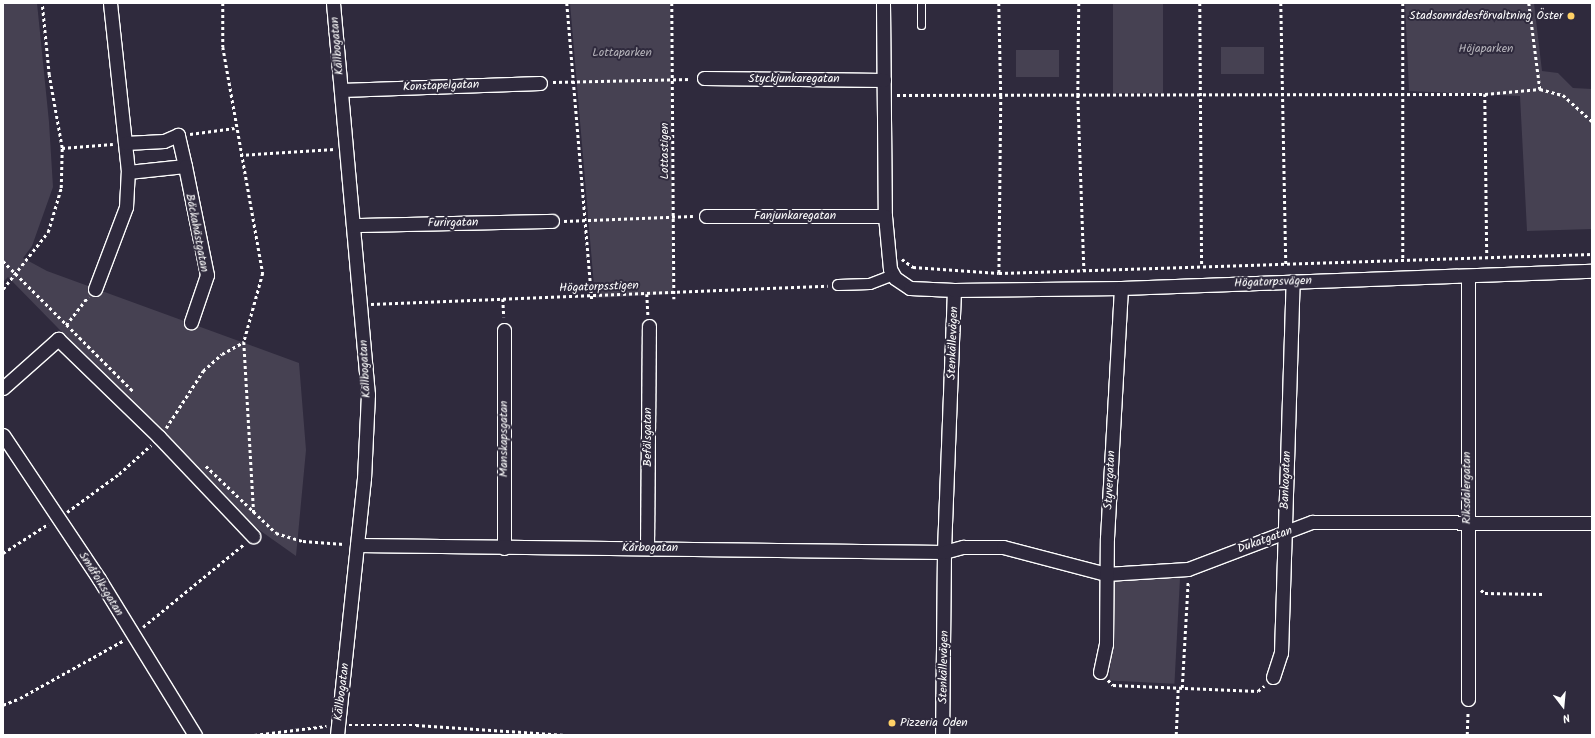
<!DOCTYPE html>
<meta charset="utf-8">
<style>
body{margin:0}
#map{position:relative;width:1595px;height:738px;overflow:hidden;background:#2f2a3d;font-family:Kalam,sans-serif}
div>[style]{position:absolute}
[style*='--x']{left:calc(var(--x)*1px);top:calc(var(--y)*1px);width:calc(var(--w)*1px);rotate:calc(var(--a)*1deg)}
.green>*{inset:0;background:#464152;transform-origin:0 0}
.path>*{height:2.5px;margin-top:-1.25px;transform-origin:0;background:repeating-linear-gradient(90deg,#fff 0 3px,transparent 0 6px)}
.roads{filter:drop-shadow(1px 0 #fff) drop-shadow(-1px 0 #fff) drop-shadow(0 1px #fff) drop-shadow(0 -1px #fff)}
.service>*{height:7px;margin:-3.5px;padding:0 3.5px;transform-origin:3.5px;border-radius:3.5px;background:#2f2a3d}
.pedestrian>*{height:10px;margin:-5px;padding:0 5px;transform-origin:5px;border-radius:5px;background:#2f2a3d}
.minor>*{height:13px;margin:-6.5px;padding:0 6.5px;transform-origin:6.5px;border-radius:6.5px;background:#2f2a3d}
.dots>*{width:11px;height:11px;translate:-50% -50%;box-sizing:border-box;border:2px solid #2f2a3d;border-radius:50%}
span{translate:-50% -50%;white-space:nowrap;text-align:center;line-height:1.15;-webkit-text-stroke:4px #2f2a3d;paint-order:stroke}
.poi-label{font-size:12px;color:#fff}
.right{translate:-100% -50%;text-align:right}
.left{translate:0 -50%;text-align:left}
.street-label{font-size:12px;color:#fff}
.park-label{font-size:12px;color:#b5b3ba}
.frame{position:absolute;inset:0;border:4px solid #fff;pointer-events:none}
.north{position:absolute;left:1543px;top:686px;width:40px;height:40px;-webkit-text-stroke:3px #2f2a3d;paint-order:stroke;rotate:164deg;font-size:11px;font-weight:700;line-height:16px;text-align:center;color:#fff}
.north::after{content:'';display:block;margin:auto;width:14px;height:18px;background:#fff;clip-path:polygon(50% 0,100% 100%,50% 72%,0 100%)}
</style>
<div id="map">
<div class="green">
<div style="clip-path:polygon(3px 3px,37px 3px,49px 122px,53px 187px,32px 246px,23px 258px,47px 271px,299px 363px,306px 450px,296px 556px,248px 522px,8px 277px,3px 282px)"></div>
<div style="clip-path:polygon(570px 3px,670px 3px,673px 294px,595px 298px)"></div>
<div style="left:1113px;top:3px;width:50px;height:90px"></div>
<div style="clip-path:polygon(1405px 3px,1534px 3px,1542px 71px,1558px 73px,1573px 88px,1592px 89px,1592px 229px,1527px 231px,1520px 96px,1409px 91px)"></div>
<div style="left:1264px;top:47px;width:27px;height:43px;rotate:90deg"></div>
<div style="left:1016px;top:50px;width:43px;height:27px"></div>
<div style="left:1180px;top:578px;width:106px;height:65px;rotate:93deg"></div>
</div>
<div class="path">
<div style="--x:223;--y:3;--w:44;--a:90"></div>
<div style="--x:223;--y:47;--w:230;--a:80"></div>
<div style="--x:263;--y:273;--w:72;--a:105.4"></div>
<div style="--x:244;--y:342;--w:172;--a:86.7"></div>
<div style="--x:567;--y:3;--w:299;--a:85.2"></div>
<div style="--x:672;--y:3;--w:296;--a:89.6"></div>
<div style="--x:999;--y:3;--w:93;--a:88.8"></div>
<div style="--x:1001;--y:96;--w:177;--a:90.6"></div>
<div style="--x:1079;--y:3;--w:92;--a:90.6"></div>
<div style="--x:1078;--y:95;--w:175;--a:88"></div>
<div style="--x:1200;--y:3;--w:263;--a:89.6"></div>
<div style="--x:1281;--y:3;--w:261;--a:88.9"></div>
<div style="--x:1403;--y:3;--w:256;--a:90"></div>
<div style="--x:1529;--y:3;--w:87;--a:82.7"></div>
<div style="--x:1540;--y:89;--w:24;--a:15"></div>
<div style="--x:1563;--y:95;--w:39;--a:42"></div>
<div style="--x:553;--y:82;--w:138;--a:-1.2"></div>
<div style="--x:1485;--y:94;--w:162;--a:89.3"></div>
<div style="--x:897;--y:95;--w:588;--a:-0.1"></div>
<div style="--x:1485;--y:94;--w:55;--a:-5.2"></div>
<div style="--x:190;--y:134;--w:45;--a:-7.6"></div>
<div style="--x:62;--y:148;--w:51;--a:-4.5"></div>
<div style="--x:240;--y:155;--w:95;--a:-3.6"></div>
<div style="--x:564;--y:221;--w:129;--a:-2.2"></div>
<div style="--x:902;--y:259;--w:14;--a:36"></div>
<div style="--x:913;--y:267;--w:86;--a:4"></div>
<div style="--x:999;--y:273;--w:593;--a:-1.84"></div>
<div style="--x:3;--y:261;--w:185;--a:45"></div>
<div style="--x:3;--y:289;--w:73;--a:-51.7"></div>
<div style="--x:48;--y:232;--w:46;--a:-73.5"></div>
<div style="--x:61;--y:188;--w:40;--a:-88.6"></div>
<div style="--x:62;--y:148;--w:74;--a:-100.1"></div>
<div style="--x:49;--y:75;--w:72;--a:-95.6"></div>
<div style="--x:647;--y:294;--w:21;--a:87"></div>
<div style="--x:503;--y:299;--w:18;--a:87"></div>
<div style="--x:371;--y:304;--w:457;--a:-2.3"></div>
<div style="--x:66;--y:325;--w:36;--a:-52"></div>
<div style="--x:166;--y:428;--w:68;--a:-57"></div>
<div style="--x:203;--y:371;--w:25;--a:-42"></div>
<div style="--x:222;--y:354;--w:25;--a:-29"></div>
<div style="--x:206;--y:466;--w:97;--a:43.7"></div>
<div style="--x:276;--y:533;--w:28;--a:17"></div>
<div style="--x:303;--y:541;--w:41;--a:4.2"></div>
<div style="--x:67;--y:512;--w:64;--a:-36.2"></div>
<div style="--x:119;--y:474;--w:43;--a:-42.2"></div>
<div style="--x:3;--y:553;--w:54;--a:-32.8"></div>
<div style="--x:1481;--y:590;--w:5;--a:37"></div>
<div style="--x:1485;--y:593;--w:60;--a:1"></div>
<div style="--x:143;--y:627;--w:131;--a:-39.4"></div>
<div style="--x:1108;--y:680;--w:7;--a:45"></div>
<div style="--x:1113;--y:685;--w:145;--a:2.4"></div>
<div style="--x:1258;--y:691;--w:8;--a:-40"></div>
<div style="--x:1182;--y:688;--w:107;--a:-86.8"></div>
<div style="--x:3;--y:705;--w:18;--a:-22"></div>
<div style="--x:20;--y:698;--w:119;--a:-29.1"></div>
<div style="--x:349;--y:725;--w:67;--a:0"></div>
<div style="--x:416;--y:725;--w:150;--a:3.8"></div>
<div style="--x:254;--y:735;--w:73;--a:-7.1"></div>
<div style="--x:1176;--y:735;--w:47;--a:-87.6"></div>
<div style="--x:1467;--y:735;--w:23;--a:-88"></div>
</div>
<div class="roads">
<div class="service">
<div style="--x:921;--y:3;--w:22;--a:90"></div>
</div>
<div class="pedestrian">
<div style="--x:838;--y:285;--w:32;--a:-2"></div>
<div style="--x:870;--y:284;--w:25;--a:-21"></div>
</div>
<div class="minor">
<div style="--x:110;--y:3;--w:170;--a:83.9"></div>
<div style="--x:128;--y:172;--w:57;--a:-6"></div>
<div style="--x:185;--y:166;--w:32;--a:-103"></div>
<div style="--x:178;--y:135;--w:15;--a:157"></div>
<div style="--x:164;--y:141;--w:39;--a:177"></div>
<div style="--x:333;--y:3;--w:393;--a:84.9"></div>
<div style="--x:368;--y:394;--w:84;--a:92.7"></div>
<div style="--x:364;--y:478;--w:258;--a:96"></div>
<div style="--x:883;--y:3;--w:213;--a:89.5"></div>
<div style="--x:885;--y:216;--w:53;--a:84.6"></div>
<div style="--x:890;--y:269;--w:10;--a:61"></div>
<div style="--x:895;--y:278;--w:18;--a:34"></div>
<div style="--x:910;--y:288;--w:44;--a:2.6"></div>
<div style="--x:954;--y:290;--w:262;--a:92.2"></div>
<div style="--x:944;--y:552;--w:183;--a:90.6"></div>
<div style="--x:704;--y:78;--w:180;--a:0.6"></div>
<div style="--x:341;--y:90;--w:199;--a:-2"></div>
<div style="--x:185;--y:166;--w:111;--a:78.6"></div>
<div style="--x:207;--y:275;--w:50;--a:108.8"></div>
<div style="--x:706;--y:216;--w:179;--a:0"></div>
<div style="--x:354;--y:225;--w:198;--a:-1.2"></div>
<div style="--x:95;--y:289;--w:88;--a:-69.3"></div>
<div style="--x:126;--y:207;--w:35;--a:-87"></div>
<div style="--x:954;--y:290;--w:167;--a:-0.7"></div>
<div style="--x:1121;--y:288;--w:471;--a:-2.1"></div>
<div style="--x:504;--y:330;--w:218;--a:90"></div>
<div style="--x:3;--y:388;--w:74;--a:-41.7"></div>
<div style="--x:58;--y:339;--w:141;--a:44.1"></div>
<div style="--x:159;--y:437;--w:137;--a:46.5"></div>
<div style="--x:3;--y:435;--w:173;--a:56.3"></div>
<div style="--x:99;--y:579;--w:183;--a:58.4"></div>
<div style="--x:357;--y:545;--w:587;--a:0.68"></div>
<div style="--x:944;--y:552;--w:20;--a:-15"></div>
<div style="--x:963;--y:547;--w:40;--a:0"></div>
<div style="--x:1003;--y:547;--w:106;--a:14.7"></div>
<div style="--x:1106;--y:574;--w:82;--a:-3.5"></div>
<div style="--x:1188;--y:569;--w:133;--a:-20.8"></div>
<div style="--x:1312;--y:522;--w:280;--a:0.2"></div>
<div style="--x:647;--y:548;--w:222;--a:-89.5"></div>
<div style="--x:1100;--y:672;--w:29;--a:-78"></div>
<div style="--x:1106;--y:644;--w:106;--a:-89.5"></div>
<div style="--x:1107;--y:538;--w:250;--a:-86.8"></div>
<div style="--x:1273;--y:677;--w:25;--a:-72"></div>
<div style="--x:1281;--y:653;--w:372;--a:-88.2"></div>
<div style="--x:1468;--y:699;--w:423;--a:-90"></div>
</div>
</div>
<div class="dots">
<div style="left:1571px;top:16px;background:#ffd166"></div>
<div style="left:892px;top:723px;background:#ffd166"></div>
</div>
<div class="poi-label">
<span class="right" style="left:1563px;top:16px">Stadsområdesförvaltning Öster</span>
<span class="left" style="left:900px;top:723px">Pizzeria Oden</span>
</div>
<div class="street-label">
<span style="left:337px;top:46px;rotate:-95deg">Källbogatan</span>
<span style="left:794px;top:79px">Styckjunkaregatan</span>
<span style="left:441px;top:86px;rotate:-2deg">Konstapelgatan</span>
<span style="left:665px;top:151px;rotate:-90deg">Lottastigen</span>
<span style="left:795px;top:216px">Fanjunkaregatan</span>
<span style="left:453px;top:223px;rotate:-1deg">Furirgatan</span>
<span style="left:197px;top:233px;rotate:79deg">Bäckahästgatan</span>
<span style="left:1273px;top:282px;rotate:-2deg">Högatorpsvägen</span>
<span style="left:599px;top:287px;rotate:-2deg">Högatorpsstigen</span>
<span style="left:953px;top:343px;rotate:-88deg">Stenkällevägen</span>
<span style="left:365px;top:369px;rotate:-93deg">Källbogatan</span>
<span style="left:648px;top:437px;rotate:-90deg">Befälsgatan</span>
<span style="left:504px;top:439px;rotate:-90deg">Manskapsgatan</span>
<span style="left:1110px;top:480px;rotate:-87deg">Styvergatan</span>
<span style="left:1286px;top:480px;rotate:-88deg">Bankogatan</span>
<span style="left:1467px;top:488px;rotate:-90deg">Riksdalergatan</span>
<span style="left:1265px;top:540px;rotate:-20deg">Dukatgatan</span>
<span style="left:650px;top:548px">Kårbogatan</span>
<span style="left:101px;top:584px;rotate:58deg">Småfolksgatan</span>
<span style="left:944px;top:667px;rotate:-89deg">Stenkällevägen</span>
<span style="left:342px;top:692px;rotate:-83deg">Källbogatan</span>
</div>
<div class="park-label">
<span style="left:1486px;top:49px">Höjaparken</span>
<span style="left:622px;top:53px">Lottaparken</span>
</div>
<div class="frame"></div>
<div class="north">N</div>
</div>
